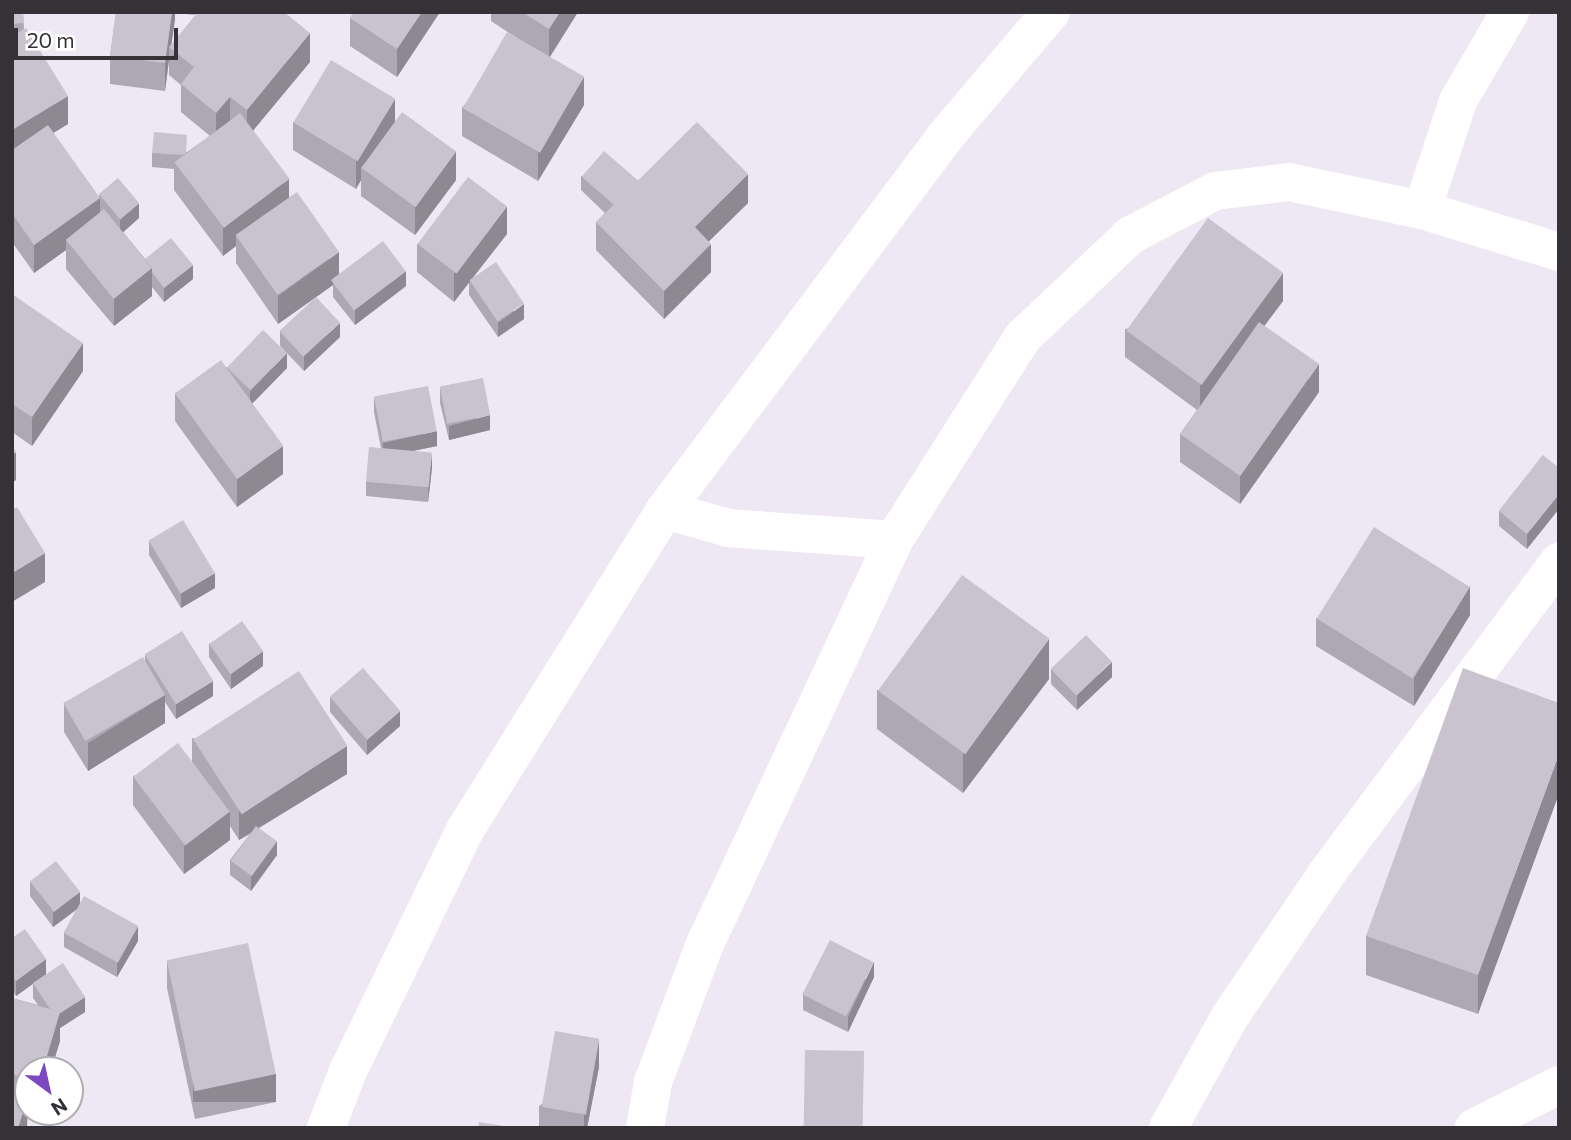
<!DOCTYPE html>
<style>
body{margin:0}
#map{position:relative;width:1571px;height:1140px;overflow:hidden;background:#eee8f5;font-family:Commissioner,sans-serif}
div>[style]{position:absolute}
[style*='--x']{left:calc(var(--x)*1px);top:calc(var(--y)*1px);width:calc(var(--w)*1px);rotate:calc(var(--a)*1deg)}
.street>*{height:38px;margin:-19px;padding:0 19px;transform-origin:19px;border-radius:19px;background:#fff}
.secondary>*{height:38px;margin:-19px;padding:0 19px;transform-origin:19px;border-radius:19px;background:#fff}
.wall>*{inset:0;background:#ada8b3}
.shaded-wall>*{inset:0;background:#8d8892;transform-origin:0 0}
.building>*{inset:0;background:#c9c3d0;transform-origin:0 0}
span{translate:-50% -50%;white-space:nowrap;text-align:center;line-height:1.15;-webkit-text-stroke:7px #fff;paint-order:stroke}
.frame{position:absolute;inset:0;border:14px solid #343237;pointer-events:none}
.north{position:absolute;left:14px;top:1056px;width:70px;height:70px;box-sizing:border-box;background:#fff;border:2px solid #aeadaf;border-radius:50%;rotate:147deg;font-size:19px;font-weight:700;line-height:28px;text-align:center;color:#343237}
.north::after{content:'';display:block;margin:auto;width:24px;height:32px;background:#7b48c0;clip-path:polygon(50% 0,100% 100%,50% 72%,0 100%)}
.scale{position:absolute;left:14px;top:28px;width:164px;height:32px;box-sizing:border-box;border:4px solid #343237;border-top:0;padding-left:9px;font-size:21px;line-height:24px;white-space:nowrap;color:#343237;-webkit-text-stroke:5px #fff;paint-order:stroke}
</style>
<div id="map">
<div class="street">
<div style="--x:1422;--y:210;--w:115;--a:-71.7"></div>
<div style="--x:1458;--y:101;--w:103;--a:-59.7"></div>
<div style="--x:665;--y:510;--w:66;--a:15.9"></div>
<div style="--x:728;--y:528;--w:166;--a:4.1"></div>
<div style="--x:645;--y:1128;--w:47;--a:-80.1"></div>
<div style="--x:653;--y:1082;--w:147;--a:-69.4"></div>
<div style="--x:705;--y:944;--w:446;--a:-64.9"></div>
<div style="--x:894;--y:540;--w:241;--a:-57.6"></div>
<div style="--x:1023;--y:337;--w:149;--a:-43.4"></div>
<div style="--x:1131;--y:235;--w:95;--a:-27.6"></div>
<div style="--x:1215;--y:191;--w:75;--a:-6.9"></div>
<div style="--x:1289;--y:182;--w:136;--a:11.9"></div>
<div style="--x:1422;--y:210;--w:143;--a:17"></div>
<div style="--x:1168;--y:1128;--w:126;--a:-61"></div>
<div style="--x:1229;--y:1018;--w:175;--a:-55.9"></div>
<div style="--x:1327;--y:873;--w:388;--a:-53.3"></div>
<div style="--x:1474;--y:1128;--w:95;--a:-26.8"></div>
</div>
<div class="secondary">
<div style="--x:326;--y:1128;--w:61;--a:-68.9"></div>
<div style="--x:348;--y:1071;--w:268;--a:-64.1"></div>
<div style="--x:465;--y:830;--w:377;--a:-58"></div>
<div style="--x:665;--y:510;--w:465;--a:-53.1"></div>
<div style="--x:944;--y:138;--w:165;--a:-49.7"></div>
</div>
<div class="wall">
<div style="clip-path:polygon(12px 12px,23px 12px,24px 29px,68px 124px,53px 133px,99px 198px,99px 194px,139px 218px,123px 232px,145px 259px,193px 279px,164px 302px,152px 287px,152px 296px,114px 326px,66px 269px,66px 250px,34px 273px,12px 242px)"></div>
<div style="clip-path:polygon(116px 12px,196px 12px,195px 15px,175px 13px,171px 45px,310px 62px,253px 130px,289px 197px,339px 276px,406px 286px,355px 325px,333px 297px,333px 285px,278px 324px,236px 263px,236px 246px,223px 256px,174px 190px,174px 169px,152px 167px,152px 153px,187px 152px,210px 136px,181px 112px,181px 85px,169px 75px,169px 60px,165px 91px,110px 84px,110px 56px)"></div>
<div style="clip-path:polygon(354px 12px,440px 12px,397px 77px,350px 46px,350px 18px)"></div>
<div style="clip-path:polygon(491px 12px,578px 12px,550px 57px,584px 105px,538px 181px,462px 136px,462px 108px,517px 38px,491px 21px)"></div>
<div style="clip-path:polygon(293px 122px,395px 122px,456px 180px,415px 235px,361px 196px,361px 180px,356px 189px,293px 150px)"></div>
<div style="clip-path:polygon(581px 176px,638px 181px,748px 203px,709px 241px,711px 272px,664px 319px,596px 250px,596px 222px,605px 213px,581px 190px)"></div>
<div style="clip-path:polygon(507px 234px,472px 278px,524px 319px,498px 337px,469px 295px,469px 282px,454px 302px,417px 272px,417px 244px)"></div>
<div style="clip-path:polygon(12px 294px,83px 371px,32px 446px,12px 432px)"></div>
<div style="clip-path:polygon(1283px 301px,1264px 326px,1319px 392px,1240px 504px,1180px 462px,1180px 434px,1197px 410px,1125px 357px,1125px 329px)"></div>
<div style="clip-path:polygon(280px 331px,340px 337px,304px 371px,280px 346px)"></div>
<div style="clip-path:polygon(226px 367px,287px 368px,252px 403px,283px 474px,237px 507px,175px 421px,175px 393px)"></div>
<div style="clip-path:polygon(440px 388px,490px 430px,449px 440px,440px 403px)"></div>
<div style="clip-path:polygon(374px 397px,437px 446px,413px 451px,432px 468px,428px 502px,366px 496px,366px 482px,381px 448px,374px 412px)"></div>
<div style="clip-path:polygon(1543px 455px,1527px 549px,1499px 526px,1499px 511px)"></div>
<div style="clip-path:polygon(149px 541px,215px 588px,181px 608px,149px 555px)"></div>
<div style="clip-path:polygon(1470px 615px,1414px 706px,1316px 646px,1316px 618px)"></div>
<div style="clip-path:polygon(209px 643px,263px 666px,231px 689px,209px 657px)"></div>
<div style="clip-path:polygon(145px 654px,213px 696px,176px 719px,165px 702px,165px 723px,88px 771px,64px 732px,64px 704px,145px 661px)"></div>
<div style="clip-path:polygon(1051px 669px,1112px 677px,1077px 710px,1051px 684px)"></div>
<div style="clip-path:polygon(1049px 679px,963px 793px,877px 729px,877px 690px)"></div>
<div style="clip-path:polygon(330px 697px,400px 726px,367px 755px,330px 712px)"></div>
<div style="clip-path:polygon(1559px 703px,1478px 1014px,1366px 975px,1366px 936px)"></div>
<div style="clip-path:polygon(192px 738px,347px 774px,259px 828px,277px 855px,251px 891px,230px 875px,230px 860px,250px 834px,239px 840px,230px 826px,230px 840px,184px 874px,133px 805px,133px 776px,192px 761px)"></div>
<div style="clip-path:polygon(30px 882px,80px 904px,138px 941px,117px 977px,64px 947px,64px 933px,77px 909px,53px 927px,30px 896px)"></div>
<div style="clip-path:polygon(12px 938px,46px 974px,85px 1012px,60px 1028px,60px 1041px,51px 1070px,28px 1070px,27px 1128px,12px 1128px,12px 998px,38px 1005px,33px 998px,33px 984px,16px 996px,12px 990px)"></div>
<div style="clip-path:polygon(167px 960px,276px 1102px,195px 1119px,167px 988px)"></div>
<div style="clip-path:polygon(874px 977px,848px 1032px,803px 1010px,803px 995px)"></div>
<div style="clip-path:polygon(599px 1067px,587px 1128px,539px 1128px,539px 1106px)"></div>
</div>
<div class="shaded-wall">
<div style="clip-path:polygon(172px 12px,175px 12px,175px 20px,171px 48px,169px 47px,169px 60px,165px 91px,165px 63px)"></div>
<div style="clip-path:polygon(422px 12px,440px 12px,397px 77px,397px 49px)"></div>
<div style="clip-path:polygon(560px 12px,578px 12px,549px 58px,549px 29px)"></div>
<div style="clip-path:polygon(310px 33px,310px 62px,247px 138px,247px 110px)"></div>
<div style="clip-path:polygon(584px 77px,584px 105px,538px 181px,538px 153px)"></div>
<div style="clip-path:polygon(68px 96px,68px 124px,12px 158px,12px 130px)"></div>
<div style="clip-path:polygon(230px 97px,230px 125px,216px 141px,216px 113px)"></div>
<div style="clip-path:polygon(395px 99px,395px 127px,361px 168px,361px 180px,356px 189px,356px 160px)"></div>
<div style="clip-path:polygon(456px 151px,456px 180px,415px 235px,415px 206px)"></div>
<div style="clip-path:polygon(748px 174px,748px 203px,695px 255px,695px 227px)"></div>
<div style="clip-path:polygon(289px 179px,289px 207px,236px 235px,236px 246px,223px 256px,223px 228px)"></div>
<div style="clip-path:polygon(100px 198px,100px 226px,66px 240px,66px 250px,34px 273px,34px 245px)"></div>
<div style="clip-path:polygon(139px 203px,139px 218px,120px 235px,120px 220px)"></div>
<div style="clip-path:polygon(507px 206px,507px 234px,454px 302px,454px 274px)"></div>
<div style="clip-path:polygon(711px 244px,711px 272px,664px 319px,664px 291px)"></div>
<div style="clip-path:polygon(339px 252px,339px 280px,333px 282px,333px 285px,278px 324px,278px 296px)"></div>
<div style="clip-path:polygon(193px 265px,193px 279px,164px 302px,164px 288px)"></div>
<div style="clip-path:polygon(152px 268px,152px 296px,114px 326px,114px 298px)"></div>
<div style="clip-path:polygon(406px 271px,406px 286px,355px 325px,355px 310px)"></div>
<div style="clip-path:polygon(1283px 273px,1283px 301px,1200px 412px,1200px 384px)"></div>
<div style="clip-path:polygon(524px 304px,524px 319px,498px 337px,498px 323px)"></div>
<div style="clip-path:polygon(340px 323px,340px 337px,304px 371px,304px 356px)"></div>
<div style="clip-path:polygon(83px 343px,83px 371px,32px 446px,32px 417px)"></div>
<div style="clip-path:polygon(287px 353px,287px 368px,250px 406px,250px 391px)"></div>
<div style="clip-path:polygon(1319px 364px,1319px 392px,1240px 504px,1240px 476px)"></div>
<div style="clip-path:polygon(490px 415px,490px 430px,449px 440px,449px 426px)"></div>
<div style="clip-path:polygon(437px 431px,437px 446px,383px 457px,383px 443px)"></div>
<div style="clip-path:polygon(283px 446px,283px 474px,237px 507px,237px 478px)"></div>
<div style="clip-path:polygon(16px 452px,16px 480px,12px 483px,12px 455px)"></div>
<div style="clip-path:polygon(432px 453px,432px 468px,428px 502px,428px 487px)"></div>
<div style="clip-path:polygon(1559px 494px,1559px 509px,1527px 549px,1527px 534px)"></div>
<div style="clip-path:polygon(45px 553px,45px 582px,12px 602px,12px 573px)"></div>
<div style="clip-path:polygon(215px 573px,215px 588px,181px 608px,181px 593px)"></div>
<div style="clip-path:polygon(1470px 586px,1470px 615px,1414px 706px,1414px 678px)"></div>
<div style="clip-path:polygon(1049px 639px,1049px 679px,963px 793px,963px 754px)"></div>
<div style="clip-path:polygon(263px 651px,263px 666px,231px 689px,231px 674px)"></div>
<div style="clip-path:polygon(1112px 662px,1112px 677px,1077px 710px,1077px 695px)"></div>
<div style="clip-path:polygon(213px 681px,213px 696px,176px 719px,176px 704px)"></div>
<div style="clip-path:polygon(165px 695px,165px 723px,88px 771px,88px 743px)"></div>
<div style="clip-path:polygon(400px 711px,400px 726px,367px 755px,367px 740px)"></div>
<div style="clip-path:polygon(347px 746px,347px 774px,239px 840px,239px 812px)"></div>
<div style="clip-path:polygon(1559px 754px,1559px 794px,1478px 1014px,1478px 975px)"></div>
<div style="clip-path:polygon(230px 811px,230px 840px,184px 874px,184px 846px)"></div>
<div style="clip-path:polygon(277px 841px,277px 855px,251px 891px,251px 876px)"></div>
<div style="clip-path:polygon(80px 892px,80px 907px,53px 927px,53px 912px)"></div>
<div style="clip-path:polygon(138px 926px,138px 941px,117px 977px,117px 962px)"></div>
<div style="clip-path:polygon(46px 959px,46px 974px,16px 996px,16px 981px)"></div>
<div style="clip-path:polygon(874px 962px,874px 977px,848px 1032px,848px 1017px)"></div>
<div style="clip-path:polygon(85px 997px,85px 1012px,60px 1028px,60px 1041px,51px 1070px,43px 1070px,55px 1017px)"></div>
<div style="clip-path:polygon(599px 1039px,599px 1067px,587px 1128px,584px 1128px,584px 1114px)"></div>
<div style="clip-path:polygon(864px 1051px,861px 1128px,860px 1128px)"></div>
<div style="left:276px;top:1074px;width:28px;height:83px;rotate:90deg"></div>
<div style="clip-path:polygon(28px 1097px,27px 1128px,18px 1128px)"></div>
</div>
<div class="building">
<div style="clip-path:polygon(12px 12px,23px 12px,24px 23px,12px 24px)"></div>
<div style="clip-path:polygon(116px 12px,172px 12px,165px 63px,110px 56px)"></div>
<div style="clip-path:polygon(198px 12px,284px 12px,310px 33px,247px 110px,230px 97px,216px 113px,181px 84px,194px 67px,169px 47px)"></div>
<div style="clip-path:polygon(354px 12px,422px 12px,397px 49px,350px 18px)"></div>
<div style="clip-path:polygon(522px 12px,560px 12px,549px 29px)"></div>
<div style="clip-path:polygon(26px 28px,68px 96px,12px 130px,12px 36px)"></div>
<div style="left:507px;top:32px;width:89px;height:88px;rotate:30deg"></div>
<div style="left:331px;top:60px;width:75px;height:73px;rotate:31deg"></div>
<div style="left:402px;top:112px;width:67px;height:69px;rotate:36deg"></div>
<div style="left:240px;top:113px;width:82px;height:82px;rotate:53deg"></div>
<div style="clip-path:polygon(697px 122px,748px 174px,695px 227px,711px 244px,664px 291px,596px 222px)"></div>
<div style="clip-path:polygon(48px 125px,100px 198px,34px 245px,12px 213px,12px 150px)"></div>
<div style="clip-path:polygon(154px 132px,187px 135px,186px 153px,183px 155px,152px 153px)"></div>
<div style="left:604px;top:151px;width:45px;height:34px;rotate:41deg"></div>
<div style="left:468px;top:177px;width:49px;height:84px;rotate:37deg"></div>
<div style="left:118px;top:178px;width:33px;height:25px;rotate:50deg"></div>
<div style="left:297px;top:192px;width:73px;height:75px;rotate:55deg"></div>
<div style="left:104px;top:209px;width:76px;height:49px;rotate:51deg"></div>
<div style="left:1208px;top:218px;width:93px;height:139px;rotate:36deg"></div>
<div style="clip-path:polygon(171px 238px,193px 265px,164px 288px,152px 272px,152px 268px,145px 259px)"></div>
<div style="left:383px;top:241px;width:38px;height:65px;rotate:53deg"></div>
<div style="left:496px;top:262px;width:50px;height:32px;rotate:56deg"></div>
<div style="clip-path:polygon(12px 294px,83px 343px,32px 417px,12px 404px)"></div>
<div style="left:316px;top:297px;width:35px;height:50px;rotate:47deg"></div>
<div style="left:1259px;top:322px;width:73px;height:137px;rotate:35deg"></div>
<div style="left:263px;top:330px;width:33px;height:52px;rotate:44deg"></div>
<div style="left:221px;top:360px;width:106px;height:57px;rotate:54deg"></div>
<div style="left:483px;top:378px;width:38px;height:44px;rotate:79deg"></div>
<div style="left:428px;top:386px;width:46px;height:55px;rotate:79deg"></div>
<div style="clip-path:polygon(12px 446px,16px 452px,12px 455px)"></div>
<div style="left:369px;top:447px;width:63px;height:35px;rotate:5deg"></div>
<div style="clip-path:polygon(1543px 455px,1559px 468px,1559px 494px,1527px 534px,1499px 511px)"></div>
<div style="clip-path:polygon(17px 507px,45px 553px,12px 573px,12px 510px)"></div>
<div style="left:183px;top:520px;width:62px;height:40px;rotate:59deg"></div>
<div style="left:1374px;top:527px;width:113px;height:108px;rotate:32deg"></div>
<div style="left:962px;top:575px;width:108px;height:143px;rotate:36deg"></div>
<div style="left:242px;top:621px;width:37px;height:40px;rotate:55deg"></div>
<div style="left:182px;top:631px;width:59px;height:44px;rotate:58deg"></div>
<div style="left:1086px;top:635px;width:37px;height:49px;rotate:46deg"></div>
<div style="left:143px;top:657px;width:44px;height:92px;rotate:60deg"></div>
<div style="left:363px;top:668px;width:57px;height:44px;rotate:49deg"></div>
<div style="clip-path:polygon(1463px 668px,1559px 703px,1559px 754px,1478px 975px,1366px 936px)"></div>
<div style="left:299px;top:671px;width:89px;height:126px;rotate:57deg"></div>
<div style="left:178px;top:743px;width:86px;height:56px;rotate:53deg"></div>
<div style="left:256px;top:826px;width:26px;height:43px;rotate:36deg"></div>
<div style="left:56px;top:861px;width:39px;height:33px;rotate:52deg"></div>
<div style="left:84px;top:896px;width:62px;height:42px;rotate:29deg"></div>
<div style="clip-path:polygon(25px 929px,46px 959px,16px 981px,12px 976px,12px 938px)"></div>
<div style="left:830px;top:940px;width:49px;height:61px;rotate:27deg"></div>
<div style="left:248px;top:943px;width:134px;height:83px;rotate:78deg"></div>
<div style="clip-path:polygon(63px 963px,85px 997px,60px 1013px,50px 1009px,33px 983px)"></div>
<div style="clip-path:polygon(12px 998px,60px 1012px,43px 1070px,28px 1070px,28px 1079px,12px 1074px)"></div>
<div style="left:555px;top:1031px;width:45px;height:77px;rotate:10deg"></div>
<div style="left:805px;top:1050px;width:59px;height:78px;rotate:1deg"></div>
<div style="clip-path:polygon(12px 1092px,28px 1097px,18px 1128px,12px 1128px)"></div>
<div style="clip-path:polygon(479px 1122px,516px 1128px,478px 1128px)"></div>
</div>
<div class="frame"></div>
<div class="north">N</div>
<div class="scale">20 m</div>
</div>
